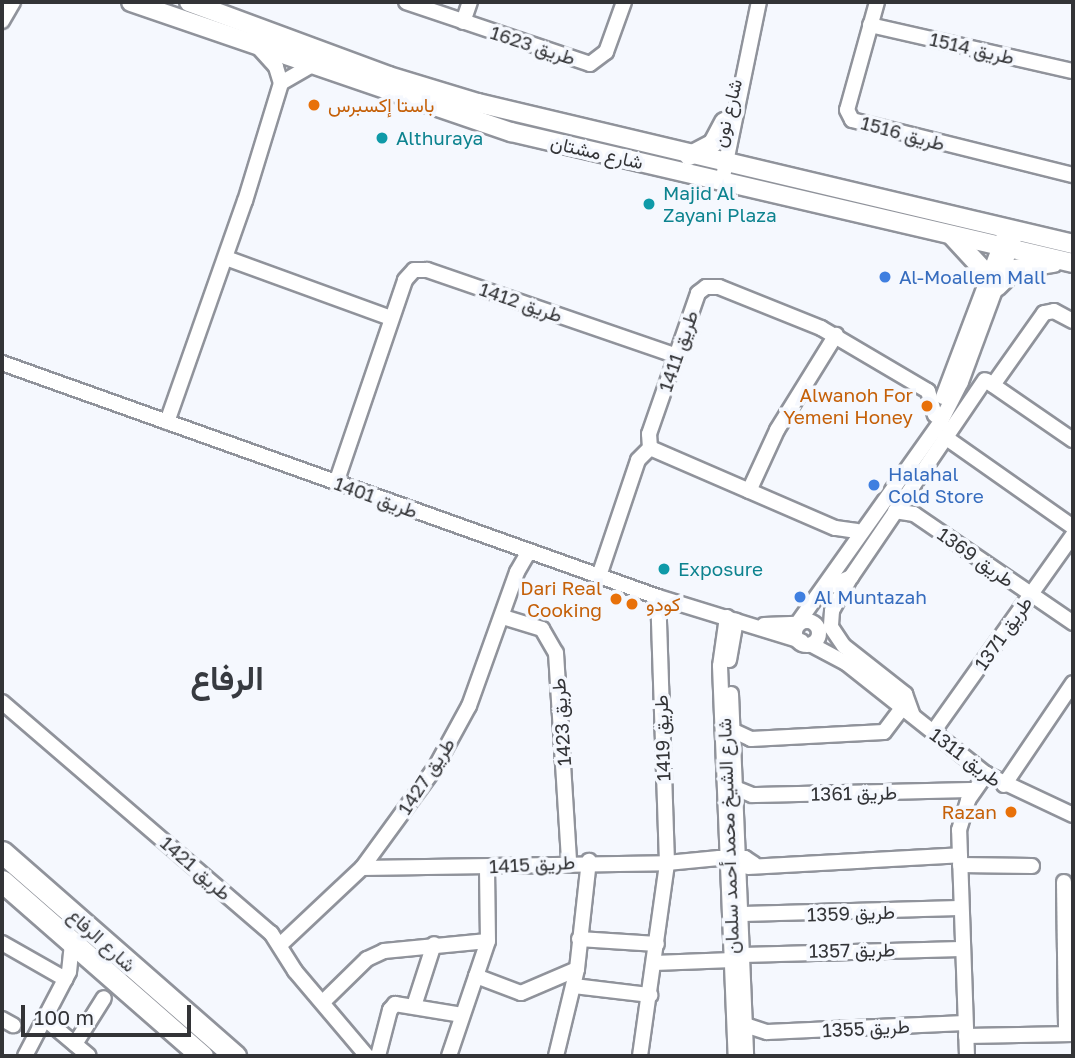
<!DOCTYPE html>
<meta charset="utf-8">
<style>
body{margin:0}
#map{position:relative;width:1075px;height:1058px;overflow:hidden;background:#f5f8fe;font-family:"Golos Text",Vazirmatn,sans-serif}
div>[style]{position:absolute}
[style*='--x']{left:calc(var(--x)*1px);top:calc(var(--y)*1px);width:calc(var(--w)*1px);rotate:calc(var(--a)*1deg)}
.roads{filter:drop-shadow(2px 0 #90939b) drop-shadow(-2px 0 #90939b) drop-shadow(0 2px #90939b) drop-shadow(0 -2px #90939b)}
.minor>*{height:14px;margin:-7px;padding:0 7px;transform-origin:7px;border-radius:7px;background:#fff}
.minor>.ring{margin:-7px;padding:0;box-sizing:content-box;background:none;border:14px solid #fff;border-radius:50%}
.tertiary>*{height:18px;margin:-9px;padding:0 9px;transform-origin:9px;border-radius:9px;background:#fff}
.primary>*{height:21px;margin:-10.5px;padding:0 10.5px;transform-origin:10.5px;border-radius:10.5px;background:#fff}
.dots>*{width:19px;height:19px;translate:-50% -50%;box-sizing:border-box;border:4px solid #f5f8fe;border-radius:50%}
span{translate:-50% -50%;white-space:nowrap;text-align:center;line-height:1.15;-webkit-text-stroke:7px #f5f8fe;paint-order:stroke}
.street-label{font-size:19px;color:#333437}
.food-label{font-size:19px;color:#c56008}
.left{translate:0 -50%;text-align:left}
.right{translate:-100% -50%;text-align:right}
.culture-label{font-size:19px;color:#0d838f}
.shop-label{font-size:19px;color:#366cbe}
.town-label{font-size:33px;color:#373a40;font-weight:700}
.frame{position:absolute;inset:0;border:4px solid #333437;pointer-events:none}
.scale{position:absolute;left:21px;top:1005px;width:170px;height:32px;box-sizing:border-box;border:4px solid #333437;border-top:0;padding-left:9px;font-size:21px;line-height:24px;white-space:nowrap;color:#333437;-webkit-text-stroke:5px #f5f8fe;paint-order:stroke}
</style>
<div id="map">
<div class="roads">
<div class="minor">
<div style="--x:406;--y:2;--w:194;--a:18.6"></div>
<div style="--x:590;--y:64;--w:20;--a:-37"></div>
<div style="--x:606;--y:52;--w:53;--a:-70.2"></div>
<div style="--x:877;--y:2;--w:112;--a:105.5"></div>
<div style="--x:847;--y:110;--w:11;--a:63"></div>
<div style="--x:852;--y:120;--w:228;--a:14"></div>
<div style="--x:2;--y:21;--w:22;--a:-60"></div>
<div style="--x:463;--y:22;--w:21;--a:-71"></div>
<div style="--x:870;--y:25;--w:208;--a:12.8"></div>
<div style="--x:260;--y:49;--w:24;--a:48"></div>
<div style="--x:276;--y:67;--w:17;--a:73"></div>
<div style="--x:724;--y:172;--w:174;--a:-78.4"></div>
<div style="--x:226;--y:258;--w:176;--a:20"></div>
<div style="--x:2;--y:363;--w:696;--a:19.63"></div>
<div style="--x:658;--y:597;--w:150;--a:17.1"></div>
<div style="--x:987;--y:381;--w:104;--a:34.5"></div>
<div style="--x:993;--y:385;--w:88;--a:-54.7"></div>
<div style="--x:1044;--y:313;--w:10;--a:-11"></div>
<div style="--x:1054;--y:311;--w:21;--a:28"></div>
<div style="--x:928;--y:391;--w:25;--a:74"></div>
<div style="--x:943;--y:397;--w:181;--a:-69.3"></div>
<div style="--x:167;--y:422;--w:234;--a:-70.6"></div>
<div style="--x:245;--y:201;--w:123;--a:-73"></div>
<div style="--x:281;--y:83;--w:34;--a:-30"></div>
<div style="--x:945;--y:437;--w:156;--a:35.1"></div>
<div style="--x:336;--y:483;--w:214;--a:-71.2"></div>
<div style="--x:405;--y:280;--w:13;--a:-48"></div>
<div style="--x:414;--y:270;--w:13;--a:0"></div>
<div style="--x:427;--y:270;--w:264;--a:19"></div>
<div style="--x:749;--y:491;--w:67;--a:-65.3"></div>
<div style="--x:777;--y:430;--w:112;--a:-58.2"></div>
<div style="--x:895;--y:511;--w:19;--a:9"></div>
<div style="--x:914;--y:514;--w:193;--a:34.4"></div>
<div style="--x:857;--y:531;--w:22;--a:-172"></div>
<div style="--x:835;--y:528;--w:202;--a:-156.6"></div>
<div style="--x:650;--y:448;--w:14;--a:-94"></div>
<div style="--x:649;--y:434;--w:149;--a:-70.8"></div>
<div style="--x:698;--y:293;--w:10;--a:-37"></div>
<div style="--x:706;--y:287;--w:13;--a:0"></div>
<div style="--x:719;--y:287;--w:110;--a:21.9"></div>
<div style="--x:821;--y:328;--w:124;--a:30.5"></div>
<div style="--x:599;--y:576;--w:122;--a:-71.4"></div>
<div style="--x:638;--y:460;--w:17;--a:-45"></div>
<div style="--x:849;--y:580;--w:35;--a:119"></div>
<div style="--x:832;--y:611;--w:16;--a:94"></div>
<div style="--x:831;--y:627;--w:23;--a:56"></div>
<div style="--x:844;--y:646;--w:78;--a:38.2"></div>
<div style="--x:905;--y:694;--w:23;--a:70"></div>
<div style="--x:824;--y:589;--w:30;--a:-24"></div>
<div style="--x:851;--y:577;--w:238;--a:-55.8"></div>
<div style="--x:503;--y:617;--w:41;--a:17.1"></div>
<div style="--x:542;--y:629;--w:28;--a:60"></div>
<div style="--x:556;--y:653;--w:208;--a:86.4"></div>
<div style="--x:727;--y:617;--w:49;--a:98.1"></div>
<div style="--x:720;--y:666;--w:390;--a:87.7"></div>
<div class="ring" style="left:795px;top:621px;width:10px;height:10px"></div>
<div style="--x:764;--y:625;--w:33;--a:-2"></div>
<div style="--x:797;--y:624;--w:249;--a:-54.6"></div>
<div style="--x:941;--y:421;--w:44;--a:-62.9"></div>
<div style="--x:961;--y:382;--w:153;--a:-69.7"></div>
<div style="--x:812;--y:645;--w:38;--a:28"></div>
<div style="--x:846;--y:663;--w:179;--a:38.4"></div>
<div style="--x:986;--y:774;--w:96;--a:25.2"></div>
<div style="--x:729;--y:660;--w:40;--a:-80"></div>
<div style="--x:731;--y:694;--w:362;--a:87.6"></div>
<div style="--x:2;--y:702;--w:355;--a:40.7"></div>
<div style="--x:271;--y:933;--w:45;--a:57.7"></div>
<div style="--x:295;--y:971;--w:111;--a:49.7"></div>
<div style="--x:734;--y:731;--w:19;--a:25"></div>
<div style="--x:751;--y:739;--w:133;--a:-3"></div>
<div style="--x:884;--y:732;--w:30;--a:-53"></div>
<div style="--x:933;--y:732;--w:242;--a:-54.6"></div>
<div style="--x:1004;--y:785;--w:123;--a:-55.9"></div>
<div style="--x:735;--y:788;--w:18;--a:22"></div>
<div style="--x:752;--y:795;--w:222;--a:-1.3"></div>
<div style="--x:960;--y:865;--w:72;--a:0.8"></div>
<div style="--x:748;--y:867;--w:212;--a:-3.2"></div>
<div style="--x:362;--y:868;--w:305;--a:-0.9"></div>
<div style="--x:667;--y:863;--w:52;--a:-5.5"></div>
<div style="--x:719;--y:858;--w:26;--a:0"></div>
<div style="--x:745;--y:858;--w:11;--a:34"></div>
<div style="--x:1064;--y:882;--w:152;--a:89.2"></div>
<div style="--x:741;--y:914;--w:220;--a:-1.6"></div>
<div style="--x:579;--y:939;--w:78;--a:3.7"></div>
<div style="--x:2;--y:943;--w:73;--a:29.7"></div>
<div style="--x:281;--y:944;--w:111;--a:-43.2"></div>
<div style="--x:362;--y:868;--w:124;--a:-53.9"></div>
<div style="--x:435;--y:768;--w:71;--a:-61.3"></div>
<div style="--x:469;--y:706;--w:142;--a:-70.3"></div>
<div style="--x:517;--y:572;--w:24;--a:-60"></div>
<div style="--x:743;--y:955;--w:218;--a:-1.6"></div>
<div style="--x:654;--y:963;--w:79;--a:-2.2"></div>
<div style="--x:476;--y:976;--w:48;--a:20.7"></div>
<div style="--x:521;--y:993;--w:61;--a:-23.2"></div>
<div style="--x:574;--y:986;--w:77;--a:6.8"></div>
<div style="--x:324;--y:1001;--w:60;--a:-44.3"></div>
<div style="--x:367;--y:959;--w:19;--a:-25"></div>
<div style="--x:384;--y:951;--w:104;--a:-5.5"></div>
<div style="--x:414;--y:1006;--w:65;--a:-72.1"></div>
<div style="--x:2;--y:1019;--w:13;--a:29"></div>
<div style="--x:45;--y:1019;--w:57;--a:40.1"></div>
<div style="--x:745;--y:1025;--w:23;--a:18"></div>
<div style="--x:767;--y:1032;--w:198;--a:-2.6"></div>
<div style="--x:966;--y:1036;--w:107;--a:-1.1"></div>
<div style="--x:75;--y:1044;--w:54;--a:-57.8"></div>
<div style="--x:25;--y:1056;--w:95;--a:-62.4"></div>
<div style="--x:69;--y:972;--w:29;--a:-84"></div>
<div style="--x:378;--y:1056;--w:48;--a:-75.4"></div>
<div style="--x:390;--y:1010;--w:8;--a:-50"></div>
<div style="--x:395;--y:1004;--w:68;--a:9.3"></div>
<div style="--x:449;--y:1056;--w:121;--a:-71.3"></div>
<div style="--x:488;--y:941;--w:74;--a:-90.8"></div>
<div style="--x:556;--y:1056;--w:89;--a:-76.4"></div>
<div style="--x:577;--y:969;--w:109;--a:-83.7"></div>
<div style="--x:640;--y:1056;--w:195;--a:-82"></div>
<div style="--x:667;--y:863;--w:266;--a:-91.9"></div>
<div style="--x:967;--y:1056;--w:226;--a:-92"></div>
<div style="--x:959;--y:830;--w:31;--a:-73"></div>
<div style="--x:968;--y:800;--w:32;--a:-55"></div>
</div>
<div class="tertiary">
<div style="--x:131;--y:2;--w:402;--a:18.9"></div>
<div style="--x:511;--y:132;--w:577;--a:13.12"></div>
<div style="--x:189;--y:2;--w:213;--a:20.3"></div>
<div style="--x:389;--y:76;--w:93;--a:16.9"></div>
<div style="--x:478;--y:103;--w:611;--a:13.33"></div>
<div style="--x:689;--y:156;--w:27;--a:-28"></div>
<div style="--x:713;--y:143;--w:24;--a:-62"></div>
<div style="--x:951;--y:235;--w:56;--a:47.2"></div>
<div style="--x:997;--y:287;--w:25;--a:-45"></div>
<div style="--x:1015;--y:269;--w:39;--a:-9"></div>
</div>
<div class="primary">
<div style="--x:2;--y:852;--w:310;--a:41.2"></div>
<div style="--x:2;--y:881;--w:266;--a:41.2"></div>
</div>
</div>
<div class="dots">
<div style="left:314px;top:105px;background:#e8710a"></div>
<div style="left:382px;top:138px;background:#0f9aa8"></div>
<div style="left:649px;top:204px;background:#0f9aa8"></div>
<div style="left:885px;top:277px;background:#3f7fe0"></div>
<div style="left:927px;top:406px;background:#e8710a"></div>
<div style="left:874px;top:485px;background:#3f7fe0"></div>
<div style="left:664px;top:569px;background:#0f9aa8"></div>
<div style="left:800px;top:597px;background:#3f7fe0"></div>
<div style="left:616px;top:599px;background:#e8710a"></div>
<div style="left:632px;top:604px;background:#e8710a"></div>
<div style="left:1011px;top:812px;background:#e8710a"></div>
</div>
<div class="street-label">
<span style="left:533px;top:45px;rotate:18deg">طريق 1623</span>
<span style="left:972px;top:48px;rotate:13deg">طريق 1514</span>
<span style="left:727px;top:113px;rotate:-76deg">شارع نون</span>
<span style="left:903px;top:133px;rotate:15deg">طريق 1516</span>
<span style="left:597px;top:152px;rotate:13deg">شارع مشتان</span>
<span style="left:521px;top:302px;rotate:19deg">طريق 1412</span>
<span style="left:678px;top:351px;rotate:-71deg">طريق 1411</span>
<span style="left:376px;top:497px;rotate:20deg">طريق 1401</span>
<span style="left:976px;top:557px;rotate:35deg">طريق 1369</span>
<span style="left:1003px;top:633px;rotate:-55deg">طريق 1371</span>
<span style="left:561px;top:722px;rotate:-94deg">طريق 1423</span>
<span style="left:662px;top:738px;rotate:-92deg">طريق 1419</span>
<span style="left:966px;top:757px;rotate:37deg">طريق 1311</span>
<span style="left:426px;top:776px;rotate:-57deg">طريق 1427</span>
<span style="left:854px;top:793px;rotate:-1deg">طريق 1361</span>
<span style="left:728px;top:836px;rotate:-92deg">شارع الشيخ محمد أحمد سلمان</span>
<span style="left:532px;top:864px;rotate:-3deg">طريق 1415</span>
<span style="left:196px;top:868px;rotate:41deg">طريق 1421</span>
<span style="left:851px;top:913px;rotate:-2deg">طريق 1359</span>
<span style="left:102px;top:940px;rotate:42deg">شارع الرفاع</span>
<span style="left:852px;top:950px;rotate:-1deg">طريق 1357</span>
<span style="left:866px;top:1028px;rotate:-3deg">طريق 1355</span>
</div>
<div class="food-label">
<span class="left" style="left:328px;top:105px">باستا إكسبرس</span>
<span class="right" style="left:913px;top:406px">Alwanoh For<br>Yemeni Honey</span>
<span class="right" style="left:602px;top:599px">Dari Real<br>Cooking</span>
<span class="left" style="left:646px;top:604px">كودو</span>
<span class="right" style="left:997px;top:812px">Razan</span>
</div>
<div class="culture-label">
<span class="left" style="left:396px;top:138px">Althuraya</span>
<span class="left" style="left:663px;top:204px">Majid Al<br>Zayani Plaza</span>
<span class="left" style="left:678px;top:569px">Exposure</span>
</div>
<div class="shop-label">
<span class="left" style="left:899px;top:277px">Al-Moallem Mall</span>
<span class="left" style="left:888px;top:485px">Halahal<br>Cold Store</span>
<span class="left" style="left:814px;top:597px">Al Muntazah</span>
</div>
<div class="town-label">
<span style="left:227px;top:678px">الرفاع</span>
</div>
<div class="frame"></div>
<div class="scale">100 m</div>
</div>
